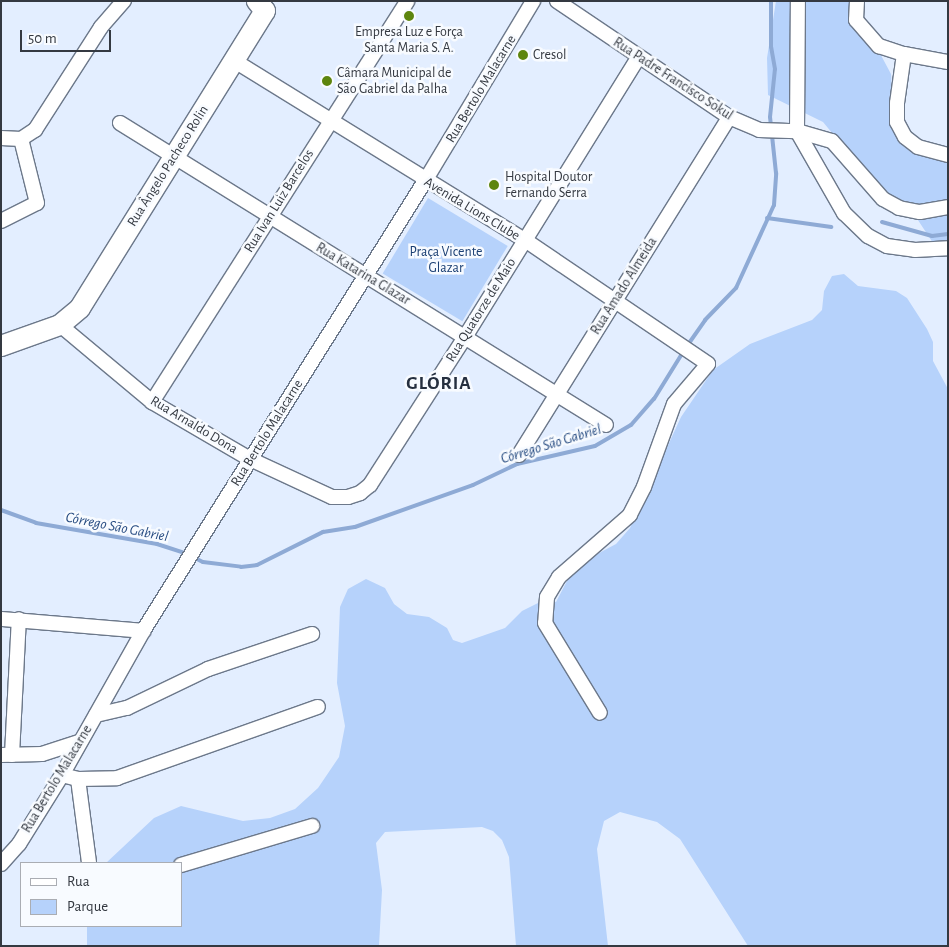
<!DOCTYPE html>
<meta charset="utf-8">
<style>
body{margin:0}
#map{position:relative;width:949px;height:947px;overflow:hidden;background:#e3eeff;font-family:"Alegreya Sans",sans-serif}
div>[style]{position:absolute}
[style*='--x']{left:calc(var(--x)*1px);top:calc(var(--y)*1px);width:calc(var(--w)*1px);rotate:calc(var(--a)*1deg)}
.green>*{inset:0;background:#b6d2fb;transform-origin:0 0}
.stream>*{height:4px;margin:-2px;padding:0 2px;transform-origin:2px;border-radius:2px;background:#8eaad5}
.roads{filter:drop-shadow(1px 0 #6c788a) drop-shadow(-1px 0 #6c788a) drop-shadow(0 1px #6c788a) drop-shadow(0 -1px #6c788a)}
.street>*{height:14px;margin:-7px;padding:0 7px;transform-origin:7px;border-radius:7px;background:#fff}
.secondary>*{height:20px;margin:-10px;padding:0 10px;transform-origin:10px;border-radius:10px;background:#fff}
.dots>*{width:14px;height:14px;translate:-50% -50%;box-sizing:border-box;border:2px solid #f8fbff;border-radius:50%}
span{translate:-50% -50%;white-space:nowrap;text-align:center;line-height:1.15;-webkit-text-stroke:5px #f8fbff;paint-order:stroke}
.poi-label{font-size:14px;color:#343941}
.left{translate:0 -50%;text-align:left}
.street-label{font-size:14px;color:#343941}
.park-label{font-size:14px;color:#1a3f73}
.water-label{font-size:15px;color:#274c82;font-style:italic}
.district-label{font-size:19px;color:#252f3f;font-weight:700;letter-spacing:1px}
.frame{position:absolute;inset:0;border:2px solid #343941;pointer-events:none}
.legend{position:absolute;left:20px;top:862px;width:162px;height:65px;box-sizing:border-box;background:#f8fbff;border:1px solid #aaadb3;margin:0;padding:6px 9px;list-style:none;font-size:15px;color:#343941}
.legend li{display:flex;align-items:center;gap:10px;height:25px}
.legend b{width:25px;border:1px solid #aaadb3}
.scale{position:absolute;left:20px;top:30px;width:91px;height:22px;box-sizing:border-box;border:2px solid #343941;border-top:0;padding-left:6px;font-size:15px;line-height:18px;white-space:nowrap;color:#343941;-webkit-text-stroke:4px #f8fbff;paint-order:stroke}
</style>
<div id="map">
<div class="green">
<div style="clip-path:polygon(776px 1px,852px 1px,891px 74px,893px 107px,903px 123px,916px 140px,948px 160px,948px 245px,933px 243px,914px 214px,867px 175px,823px 122px,768px 95px,767px 58px)"></div>
<div style="left:428px;top:198px;width:93px;height:88px;rotate:31deg"></div>
<div style="clip-path:polygon(844px 274px,858px 286px,896px 291px,907px 298px,927px 329px,933px 342px,933px 361px,948px 389px,948px 946px,748px 946px,680px 839px,657px 822px,620px 812px,604px 821px,597px 849px,608px 946px,516px 946px,509px 857px,502px 840px,493px 831px,482px 827px,385px 832px,376px 843px,382px 890px,379px 946px,87px 946px,87px 926px,181px 926px,181px 863px,106px 863px,154px 818px,181px 806px,243px 821px,270px 818px,295px 809px,318px 788px,339px 757px,345px 726px,337px 683px,340px 607px,348px 589px,366px 579px,385px 588px,394px 604px,407px 614px,429px 617px,447px 628px,453px 640px,462px 643px,505px 628px,522px 611px,544px 600px,556px 602px,568px 579px,586px 560px,616px 544px,630px 528px,681px 417px,713px 370px,750px 344px,812px 320px,822px 310px,824px 291px,832px 276px)"></div>
</div>
<div class="stream">
<div style="--x:767;--y:218;--w:65;--a:8"></div>
<div style="--x:882;--y:222;--w:52;--a:15.6"></div>
<div style="--x:932;--y:236;--w:16;--a:-7"></div>
<div style="--x:687;--y:346;--w:32;--a:-55"></div>
<div style="--x:705;--y:320;--w:45;--a:-45.9"></div>
<div style="--x:736;--y:288;--w:91;--a:-65.4"></div>
<div style="--x:774;--y:205;--w:32;--a:-86"></div>
<div style="--x:776;--y:173;--w:56;--a:-96.1"></div>
<div style="--x:770;--y:117;--w:48;--a:-84.1"></div>
<div style="--x:775;--y:69;--w:22;--a:-100"></div>
<div style="--x:771;--y:47;--w:46;--a:-90"></div>
<div style="--x:1;--y:510;--w:37;--a:20"></div>
<div style="--x:36;--y:523;--w:123;--a:9.8"></div>
<div style="--x:157;--y:544;--w:32;--a:18"></div>
<div style="--x:193;--y:557;--w:11;--a:27"></div>
<div style="--x:203;--y:562;--w:38;--a:7"></div>
<div style="--x:241;--y:567;--w:16;--a:-7"></div>
<div style="--x:257;--y:565;--w:74;--a:-26.6"></div>
<div style="--x:323;--y:532;--w:32;--a:-9"></div>
<div style="--x:355;--y:527;--w:125;--a:-19.6"></div>
<div style="--x:473;--y:485;--w:49;--a:-25.5"></div>
<div style="--x:517;--y:464;--w:80;--a:-13"></div>
<div style="--x:595;--y:446;--w:42;--a:-30.3"></div>
<div style="--x:631;--y:425;--w:35;--a:-49"></div>
<div style="--x:654;--y:399;--w:55;--a:-58.3"></div>
</div>
<div class="roads">
<div class="street">
<div style="--x:557;--y:1;--w:207;--a:34"></div>
<div style="--x:729;--y:117;--w:33;--a:23"></div>
<div style="--x:759;--y:130;--w:38;--a:2"></div>
<div style="--x:797;--y:131;--w:36;--a:16"></div>
<div style="--x:832;--y:141;--w:77;--a:48.7"></div>
<div style="--x:883;--y:199;--w:18;--a:29"></div>
<div style="--x:899;--y:208;--w:21;--a:11"></div>
<div style="--x:920;--y:212;--w:28;--a:-10"></div>
<div style="--x:857;--y:1;--w:19;--a:93"></div>
<div style="--x:856;--y:20;--w:35;--a:49"></div>
<div style="--x:879;--y:46;--w:26;--a:18"></div>
<div style="--x:904;--y:54;--w:45;--a:10.3"></div>
<div style="--x:904;--y:54;--w:49;--a:98.1"></div>
<div style="--x:897;--y:103;--w:19;--a:90"></div>
<div style="--x:897;--y:122;--w:17;--a:62"></div>
<div style="--x:905;--y:137;--w:16;--a:38"></div>
<div style="--x:918;--y:147;--w:31;--a:15"></div>
<div style="--x:233;--y:60;--w:343;--a:31.7"></div>
<div style="--x:525;--y:240;--w:221;--a:34.1"></div>
<div style="--x:708;--y:364;--w:52;--a:130.4"></div>
<div style="--x:674;--y:404;--w:88;--a:109.9"></div>
<div style="--x:644;--y:487;--w:31;--a:117"></div>
<div style="--x:630;--y:515;--w:94;--a:138.9"></div>
<div style="--x:559;--y:577;--w:23;--a:121"></div>
<div style="--x:547;--y:597;--w:26;--a:94"></div>
<div style="--x:545;--y:623;--w:105;--a:58.6"></div>
<div style="--x:120;--y:123;--w:572;--a:31.86"></div>
<div style="--x:797;--y:131;--w:95;--a:60.2"></div>
<div style="--x:844;--y:213;--w:33;--a:44"></div>
<div style="--x:868;--y:236;--w:21;--a:28"></div>
<div style="--x:887;--y:246;--w:28;--a:8"></div>
<div style="--x:915;--y:250;--w:33;--a:-3"></div>
<div style="--x:797;--y:131;--w:130;--a:-89.6"></div>
<div style="--x:1;--y:138;--w:20;--a:3"></div>
<div style="--x:21;--y:139;--w:17;--a:-33"></div>
<div style="--x:35;--y:130;--w:122;--a:-57.3"></div>
<div style="--x:101;--y:27;--w:35;--a:-49"></div>
<div style="--x:1;--y:221;--w:40;--a:-26.6"></div>
<div style="--x:37;--y:203;--w:66;--a:-104"></div>
<div style="--x:60;--y:325;--w:120;--a:39.9"></div>
<div style="--x:152;--y:402;--w:113;--a:30.2"></div>
<div style="--x:250;--y:459;--w:90;--a:24.9"></div>
<div style="--x:332;--y:497;--w:16;--a:0"></div>
<div style="--x:348;--y:497;--w:13;--a:-18"></div>
<div style="--x:360;--y:493;--w:13;--a:-39"></div>
<div style="--x:370;--y:485;--w:176;--a:-57.3"></div>
<div style="--x:465;--y:337;--w:328;--a:-58.2"></div>
<div style="--x:152;--y:402;--w:475;--a:-57.5"></div>
<div style="--x:519;--y:455;--w:398;--a:-58.1"></div>
<div style="--x:1;--y:619;--w:143;--a:4.8"></div>
<div style="--x:96;--y:715;--w:32;--a:-13"></div>
<div style="--x:127;--y:708;--w:90;--a:-25.7"></div>
<div style="--x:208;--y:669;--w:110;--a:-18.6"></div>
<div style="--x:1;--y:755;--w:41;--a:-1.4"></div>
<div style="--x:42;--y:754;--w:38;--a:-18"></div>
<div style="--x:12;--y:755;--w:136;--a:-87.1"></div>
<div style="--x:62;--y:775;--w:16;--a:14"></div>
<div style="--x:78;--y:779;--w:39;--a:-1"></div>
<div style="--x:117;--y:778;--w:213;--a:-19.5"></div>
<div style="--x:78;--y:779;--w:85;--a:82.5"></div>
<div style="--x:1;--y:864;--w:27;--a:-48"></div>
<div style="--x:19;--y:844;--w:81;--a:-58.1"></div>
<div style="--x:62;--y:775;--w:165;--a:-60.6"></div>
<div style="--x:143;--y:631;--w:531;--a:-57.93"></div>
<div style="--x:425;--y:181;--w:210;--a:-59"></div>
<div style="--x:181;--y:865;--w:137;--a:-16.6"></div>
</div>
<div class="secondary">
<div style="--x:1;--y:346;--w:63;--a:-19.6"></div>
<div style="--x:60;--y:325;--w:26;--a:-40"></div>
<div style="--x:80;--y:308;--w:350;--a:-58.1"></div>
<div style="--x:265;--y:11;--w:13;--a:-129"></div>
</div>
</div>
<div class="dots">
<div style="left:409px;top:16px;background:#5d850e"></div>
<div style="left:523px;top:55px;background:#5d850e"></div>
<div style="left:327px;top:81px;background:#5d850e"></div>
<div style="left:494px;top:185px;background:#5d850e"></div>
</div>
<div class="poi-label">
<span style="left:409px;top:40px">Empresa Luz e Força<br>Santa Maria S. A.</span>
<span class="left" style="left:533px;top:55px">Cresol</span>
<span class="left" style="left:337px;top:81px">Câmara Municipal de<br>São Gabriel da Palha</span>
<span class="left" style="left:505px;top:185px">Hospital Doutor<br>Fernando Serra</span>
</div>
<div class="street-label">
<span style="left:673px;top:79px;rotate:33deg">Rua Padre Francisco Sokul</span>
<span style="left:481px;top:89px;rotate:-59deg">Rua Bertolo Malacarne</span>
<span style="left:168px;top:166px;rotate:-58deg">Rua Ângelo Pacheco Rolin</span>
<span style="left:279px;top:201px;rotate:-58deg">Rua Ivan Luiz Barcelos</span>
<span style="left:472px;top:209px;rotate:31deg">Avenida Lions Clube</span>
<span style="left:363px;top:274px;rotate:31deg">Rua Katarina Glazar</span>
<span style="left:624px;top:286px;rotate:-58deg">Rua Amado Almeida</span>
<span style="left:481px;top:310px;rotate:-58deg">Rua Quatorze de Maio</span>
<span style="left:194px;top:425px;rotate:31deg">Rua Arnaldo Dona</span>
<span style="left:267px;top:433px;rotate:-58deg">Rua Bertolo Malacarne</span>
<span style="left:57px;top:779px;rotate:-59deg">Rua Bertolo Malacarne</span>
</div>
<div class="park-label">
<span style="left:446px;top:260px">Praça Vicente<br>Glazar</span>
</div>
<div class="water-label">
<span style="left:551px;top:444px;rotate:-17deg">Córrego São Gabriel</span>
<span style="left:117px;top:527px;rotate:11deg">Córrego São Gabriel</span>
</div>
<div class="district-label">
<span style="left:439px;top:384px">GLÓRIA</span>
</div>
<div class="frame"></div>
<ul class="legend">
<li><b style="height:6px;background:#fff"></b>Rua</li>
<li><b style="height:14px;background:#b6d2fb"></b>Parque</li>
</ul>
<div class="scale">50 m</div>
</div>
